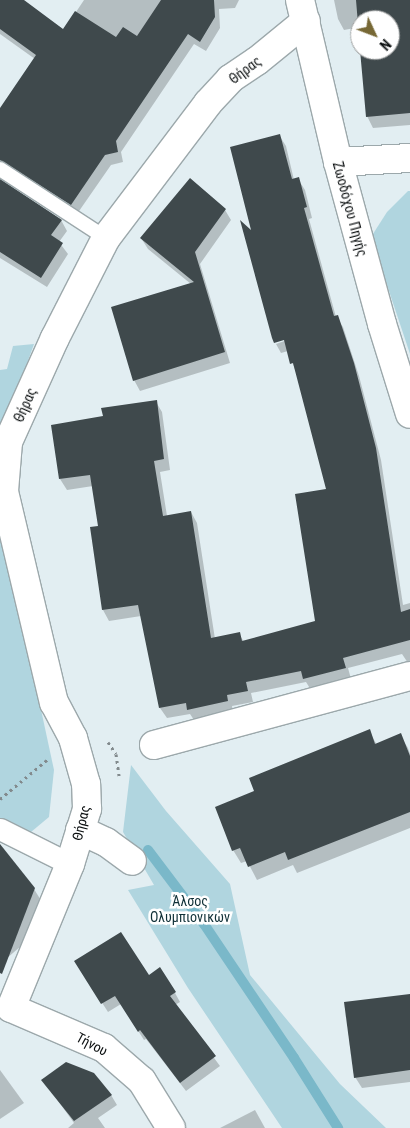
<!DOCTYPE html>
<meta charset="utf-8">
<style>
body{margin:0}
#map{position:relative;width:410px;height:1128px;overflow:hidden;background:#e2eef2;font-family:"Roboto Condensed",sans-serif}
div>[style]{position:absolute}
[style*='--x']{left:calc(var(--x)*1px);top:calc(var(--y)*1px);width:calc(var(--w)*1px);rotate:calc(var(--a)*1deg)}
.green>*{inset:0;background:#b0d5df}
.shadow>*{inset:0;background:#0003}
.stream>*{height:10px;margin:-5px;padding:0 5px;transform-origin:5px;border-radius:5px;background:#7ab8c9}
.building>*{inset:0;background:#3f494c}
.path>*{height:3px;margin-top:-1.5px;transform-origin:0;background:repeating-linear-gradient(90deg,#828a8d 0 2.5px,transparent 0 6.5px)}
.roads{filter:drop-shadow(1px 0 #9ca8ab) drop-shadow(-1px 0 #9ca8ab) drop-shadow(0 1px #9ca8ab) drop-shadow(0 -1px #9ca8ab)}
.service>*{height:14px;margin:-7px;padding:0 7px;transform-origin:7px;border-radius:7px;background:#fff}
.pedestrian>*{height:21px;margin:-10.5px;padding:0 10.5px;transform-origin:10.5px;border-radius:10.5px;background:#fff}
.minor>*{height:28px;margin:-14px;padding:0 14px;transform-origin:14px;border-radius:14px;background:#fff}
.tertiary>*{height:28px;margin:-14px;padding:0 14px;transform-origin:14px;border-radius:14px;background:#fff}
span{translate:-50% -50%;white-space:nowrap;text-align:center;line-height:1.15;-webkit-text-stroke:5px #fff;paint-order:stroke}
.street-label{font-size:14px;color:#0b0f10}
.park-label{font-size:14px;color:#103037}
.north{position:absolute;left:350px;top:10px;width:50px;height:50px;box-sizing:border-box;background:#fff;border:1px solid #9d9f9f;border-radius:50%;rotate:133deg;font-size:14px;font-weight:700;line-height:20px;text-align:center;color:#0b0f10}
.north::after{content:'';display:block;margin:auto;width:18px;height:22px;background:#776835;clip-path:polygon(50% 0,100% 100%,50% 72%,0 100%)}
</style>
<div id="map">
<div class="green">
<div style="clip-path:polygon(408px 191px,410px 191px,410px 354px,371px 237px,387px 212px)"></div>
<div style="clip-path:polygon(34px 344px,0 439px,0 370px,7px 369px,13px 346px)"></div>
<div style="clip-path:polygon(0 519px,54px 770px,49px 817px,25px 837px,0 825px)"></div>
<div style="clip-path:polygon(131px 765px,166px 811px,230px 884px,250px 975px,340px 1084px,386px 1128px,282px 1128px,188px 988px,128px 890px,154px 885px,123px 832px)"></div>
</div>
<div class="shadow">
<div style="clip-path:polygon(0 0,22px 0,64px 30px,84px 0,239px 0,235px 8px,219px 9px,220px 28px,206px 51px,194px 44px,121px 152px,123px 162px,111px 165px,77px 214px,0 173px,0 110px,35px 59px,0 34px)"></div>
<div style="clip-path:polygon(334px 0,410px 0,410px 125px,373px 128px,367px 116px,361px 50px,390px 50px,390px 20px,360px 20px,360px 33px,360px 27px,344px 30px,338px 19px)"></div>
<div style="clip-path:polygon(279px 135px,286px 146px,294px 180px,298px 179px,305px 190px,312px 218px,309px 219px,336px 317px,343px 327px,359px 376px,381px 460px,403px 605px,410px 603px,410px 666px,402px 654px,348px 668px,351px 679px,311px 690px,306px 682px,251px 693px,253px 702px,232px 706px,233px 712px,194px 720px,190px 714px,167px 718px,160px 708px,141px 616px,109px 621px,103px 610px,99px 527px,93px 486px,67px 490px,60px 479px,104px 417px,156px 402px,162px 412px,170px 470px,160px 472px,167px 516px,191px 512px,197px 523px,215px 639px,239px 634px,244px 642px,316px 622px,328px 490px,296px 372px,288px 351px,281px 353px,276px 344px,290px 339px,275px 341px,275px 343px,273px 337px,254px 234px)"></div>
<div style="clip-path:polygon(0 181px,61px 220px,67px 231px,59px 242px,68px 254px,47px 287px,0 258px)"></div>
<div style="clip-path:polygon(225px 210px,231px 220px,200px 264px,230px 363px,140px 391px,134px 380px,191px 284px,148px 249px,141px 238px)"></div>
<div style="clip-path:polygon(369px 731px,377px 745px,400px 735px,408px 748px,410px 754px,410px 828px,297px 873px,293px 865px,257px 880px,247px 861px,241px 863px,233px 850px,256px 792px)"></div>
<div style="clip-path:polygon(0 846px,34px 889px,42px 902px,27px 941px,0 964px)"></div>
<div style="clip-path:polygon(81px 970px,148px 976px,175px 993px,180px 1002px,175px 1005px,220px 1066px,186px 1091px,146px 1039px,144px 1040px,121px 1004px,108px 1012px)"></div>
<div style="clip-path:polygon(410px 995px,410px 1082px,362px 1088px,355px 1077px)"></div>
<div style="clip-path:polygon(0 1070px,24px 1103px,0 1119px)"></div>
<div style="clip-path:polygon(43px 1080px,111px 1095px,117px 1105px,98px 1118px,105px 1128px,68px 1128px,74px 1123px)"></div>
<div style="clip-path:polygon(255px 1110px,265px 1128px,220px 1128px)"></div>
</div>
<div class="stream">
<div style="--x:148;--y:850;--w:93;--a:52.9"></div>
<div style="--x:204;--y:924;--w:161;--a:56.1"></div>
<div style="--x:294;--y:1058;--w:83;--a:57.8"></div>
</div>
<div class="building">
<div style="clip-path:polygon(0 0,24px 0,63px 29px,75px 11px,116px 37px,123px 27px,137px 36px,161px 0,214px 0,215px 17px,200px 42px,188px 34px,116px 141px,118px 152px,105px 155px,71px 205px,0 160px,0 108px,36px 55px,0 29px)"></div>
<div style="clip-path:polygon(356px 0,410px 0,410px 113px,366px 117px,360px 50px,390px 50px,390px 20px,360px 20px,360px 48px)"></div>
<div style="clip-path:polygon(280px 134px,292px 179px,299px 177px,307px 207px,304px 208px,334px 316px,338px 315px,354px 363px,376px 448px,401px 612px,410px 609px,410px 640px,343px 658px,346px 668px,303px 679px,301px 671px,246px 682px,248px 691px,227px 695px,228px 701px,187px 710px,186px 703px,159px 708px,138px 605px,102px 610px,90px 527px,98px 526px,90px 475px,59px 479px,51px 425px,103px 416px,101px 408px,157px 400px,164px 459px,154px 461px,163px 516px,191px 511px,211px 638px,240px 632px,242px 641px,315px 621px,295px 494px,326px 489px,293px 363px,290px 364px,284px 340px,274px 343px,272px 338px,240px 220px,251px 230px,230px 147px)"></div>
<div style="clip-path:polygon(190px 178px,226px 209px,195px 252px,225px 352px,133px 381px,111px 307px,194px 282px,140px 238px)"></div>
<div style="clip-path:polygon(0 179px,62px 220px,51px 235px,63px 243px,41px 278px,0 252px)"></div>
<div style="clip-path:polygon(370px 729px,375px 744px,401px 733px,410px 756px,410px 812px,288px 860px,285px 852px,248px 867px,240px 848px,232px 851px,215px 807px,254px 791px,249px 778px)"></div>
<div style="clip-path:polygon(0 844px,35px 888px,2px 974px,0 973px)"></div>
<div style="clip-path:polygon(121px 932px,149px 975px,160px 967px,176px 992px,170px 996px,216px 1056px,180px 1083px,140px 1030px,138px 1032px,115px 996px,101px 1004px,74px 961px)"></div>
<div style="clip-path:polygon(410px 994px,410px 1070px,354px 1078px,344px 1002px)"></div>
<div style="clip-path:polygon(66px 1062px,94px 1073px,112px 1095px,74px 1121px,41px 1080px)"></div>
</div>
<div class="path">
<div style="--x:108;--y:742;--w:14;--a:56"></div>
<div style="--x:116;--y:754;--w:22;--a:82"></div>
<div style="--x:0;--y:799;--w:62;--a:-39.8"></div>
</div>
<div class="roads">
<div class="service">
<div style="--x:0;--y:169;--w:126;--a:33.1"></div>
</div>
<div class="pedestrian">
<div style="--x:0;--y:829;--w:78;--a:26.6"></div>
</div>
<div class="minor">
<div style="--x:338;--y:162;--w:72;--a:-3.2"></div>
<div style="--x:154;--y:745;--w:265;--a:-15.1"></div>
<div style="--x:80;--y:830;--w:29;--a:25"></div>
<div style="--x:106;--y:842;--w:32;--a:36"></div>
<div style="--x:11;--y:1008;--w:156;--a:-67.7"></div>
<div style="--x:70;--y:864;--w:58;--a:-72.8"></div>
<div style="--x:87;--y:809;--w:25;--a:-92"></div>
<div style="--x:86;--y:784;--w:48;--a:-105.8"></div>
<div style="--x:73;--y:738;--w:40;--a:-118"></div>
<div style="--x:54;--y:703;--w:218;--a:-103.3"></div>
<div style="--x:4;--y:491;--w:49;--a:-85.3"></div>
<div style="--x:8;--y:442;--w:114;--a:-65.7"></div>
<div style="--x:55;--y:338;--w:112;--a:-63"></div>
<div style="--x:106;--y:238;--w:169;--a:-52.9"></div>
<div style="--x:208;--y:103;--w:33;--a:-47"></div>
<div style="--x:230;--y:79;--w:32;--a:-34"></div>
<div style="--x:257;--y:61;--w:63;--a:-39.2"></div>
<div style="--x:11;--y:1008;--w:101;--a:23.3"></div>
<div style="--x:104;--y:1048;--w:50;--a:41"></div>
<div style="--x:142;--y:1081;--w:55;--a:58.3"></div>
</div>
<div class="tertiary">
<div style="--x:300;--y:0;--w:166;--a:76.8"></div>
<div style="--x:338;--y:162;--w:168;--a:74.8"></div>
<div style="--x:382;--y:324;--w:94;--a:72.7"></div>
</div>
</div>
<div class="street-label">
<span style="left:245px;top:70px;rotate:-37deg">Θήρας</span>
<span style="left:350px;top:209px;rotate:75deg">Ζωοδόχου Πηγής</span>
<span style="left:25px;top:405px;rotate:-66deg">Θήρας</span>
<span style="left:81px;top:823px;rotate:-76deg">Θήρας</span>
<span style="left:92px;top:1044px;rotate:28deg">Τήνου</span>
</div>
<div class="park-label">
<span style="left:190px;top:909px">Άλσος<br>Ολυμπιονικών</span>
</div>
<div class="north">N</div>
</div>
